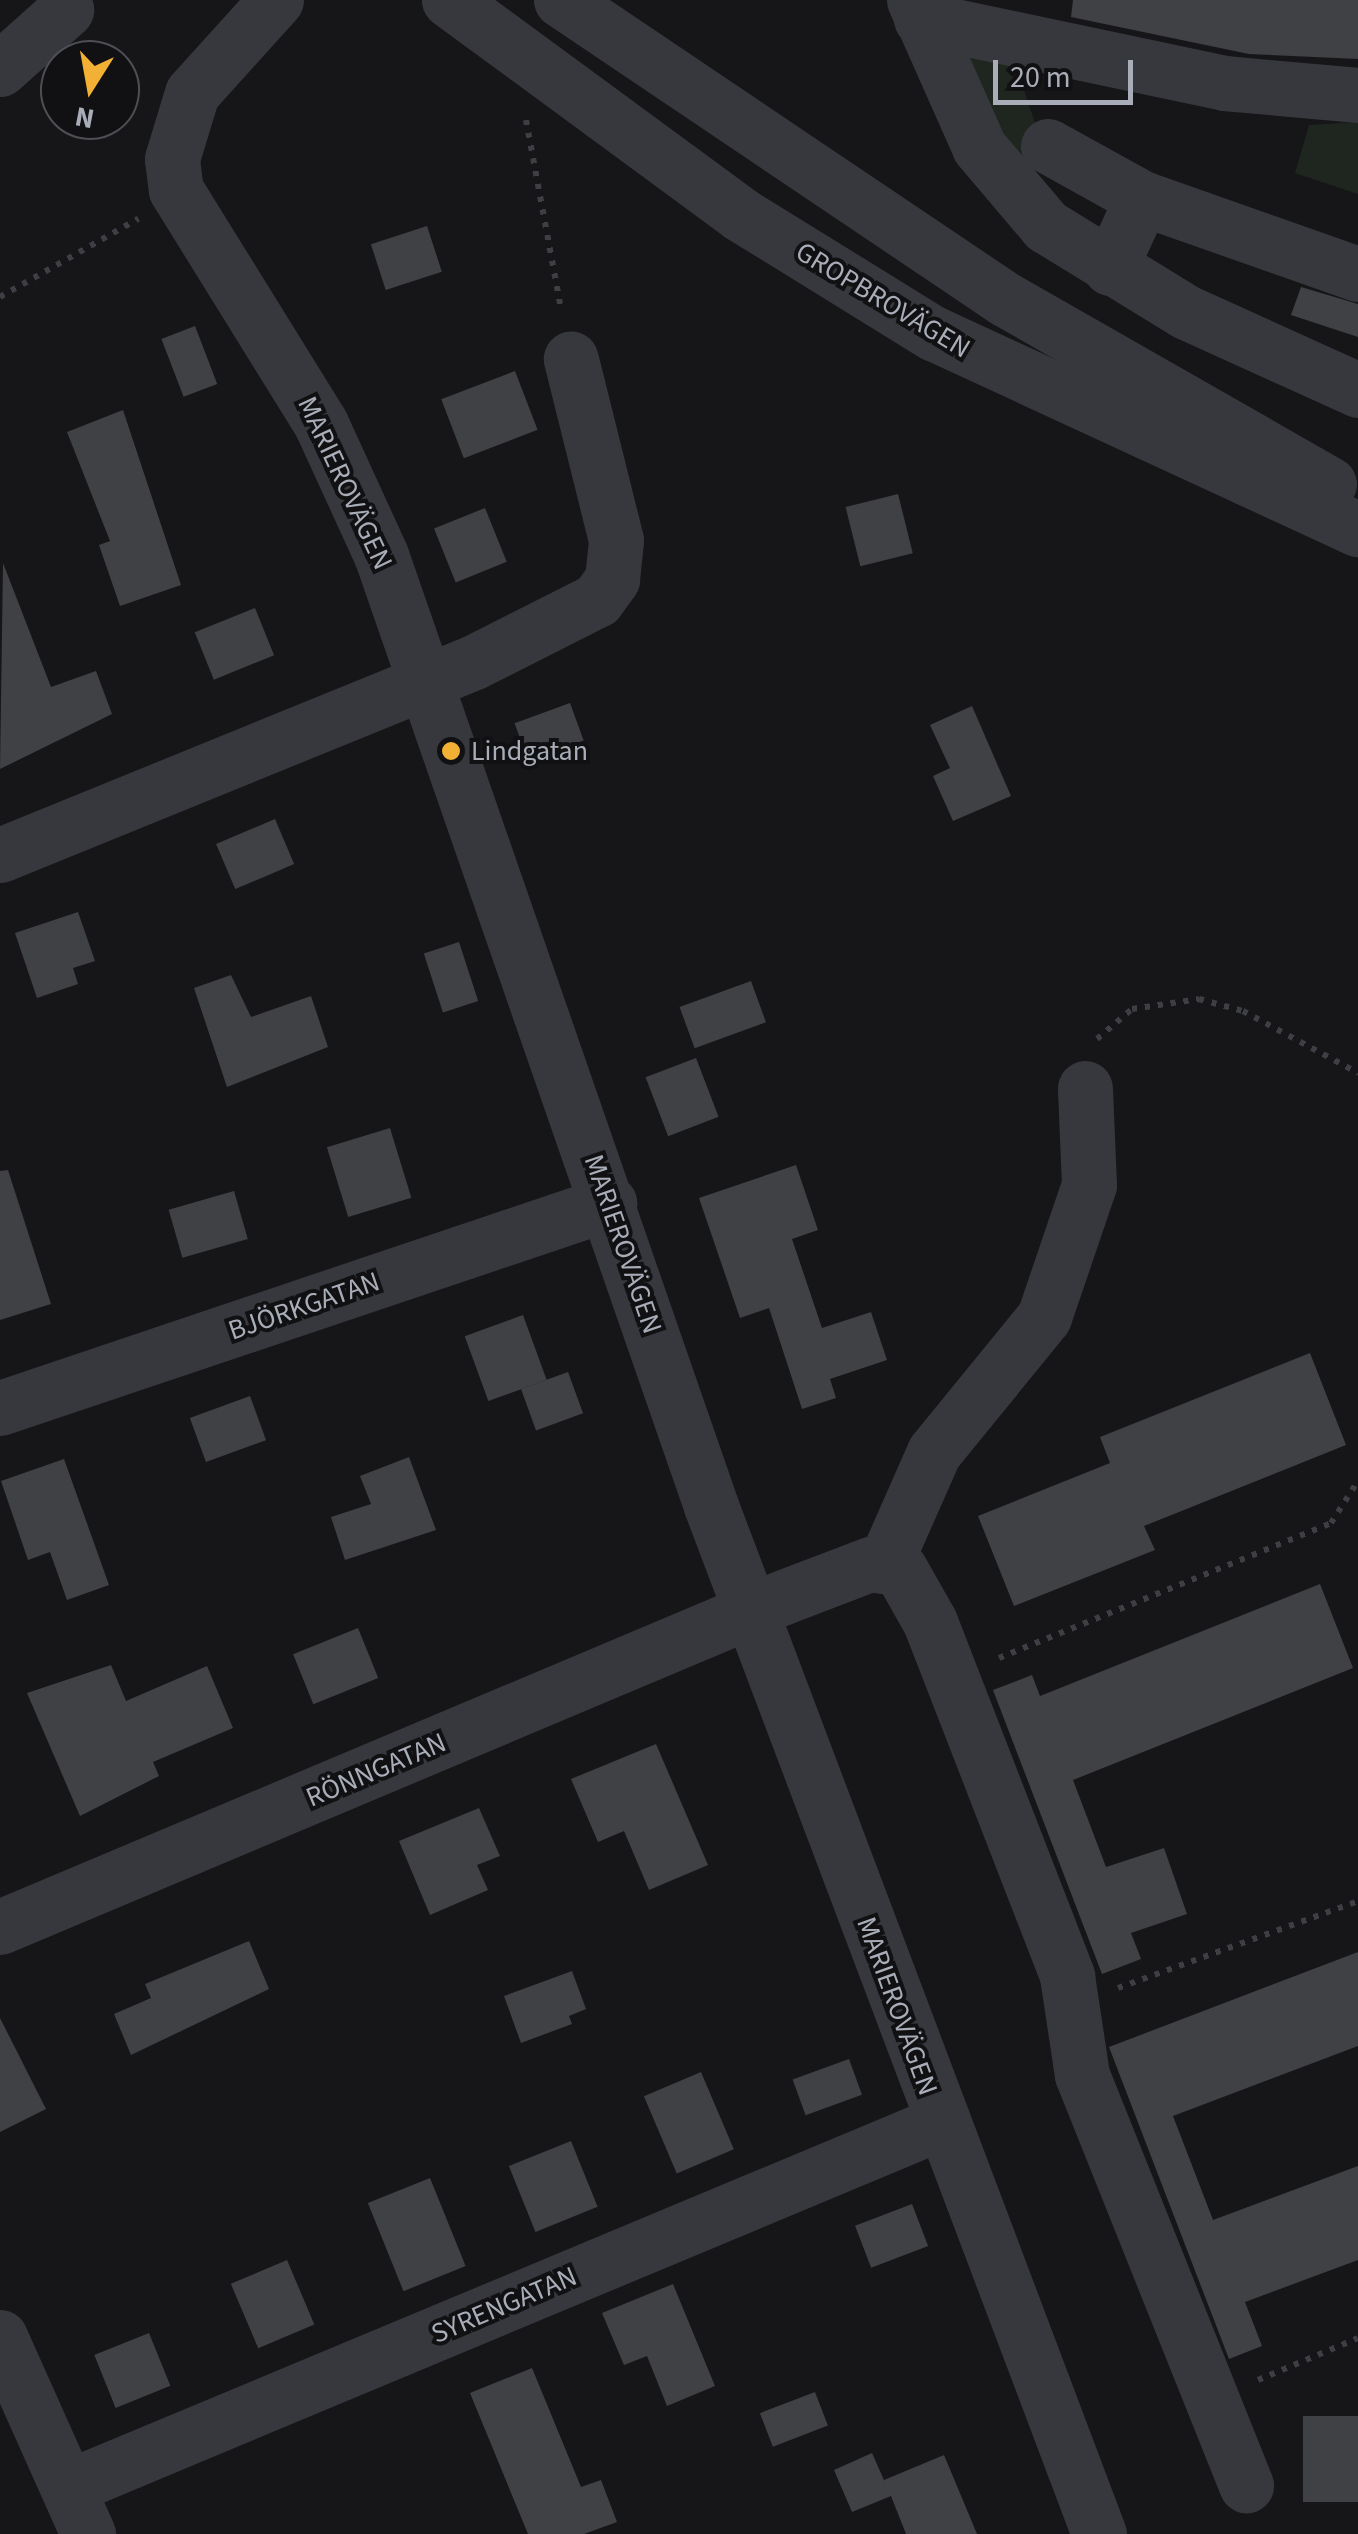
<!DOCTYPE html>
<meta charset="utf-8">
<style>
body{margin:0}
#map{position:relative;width:1358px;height:2534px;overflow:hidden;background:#161618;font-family:"Source Sans 3",sans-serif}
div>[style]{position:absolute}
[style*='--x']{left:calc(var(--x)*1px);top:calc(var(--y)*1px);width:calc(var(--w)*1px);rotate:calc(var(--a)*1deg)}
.green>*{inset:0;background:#1e261f}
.building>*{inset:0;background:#404145;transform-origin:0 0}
.path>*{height:6px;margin-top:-3px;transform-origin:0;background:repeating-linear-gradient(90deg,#3d3f44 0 5px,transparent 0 13px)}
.minor>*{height:55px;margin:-27.5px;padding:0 27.5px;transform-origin:27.5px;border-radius:27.5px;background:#37383d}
.dots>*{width:28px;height:28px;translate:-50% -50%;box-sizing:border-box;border:5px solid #111113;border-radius:50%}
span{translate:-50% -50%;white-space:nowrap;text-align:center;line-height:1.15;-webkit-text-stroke:8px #111113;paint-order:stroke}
.street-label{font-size:28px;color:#a8adb8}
.poi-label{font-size:28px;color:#a8adb8}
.left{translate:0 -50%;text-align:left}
.north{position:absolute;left:40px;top:40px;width:100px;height:100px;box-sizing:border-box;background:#111113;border:2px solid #4d4f55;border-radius:50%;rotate:191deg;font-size:28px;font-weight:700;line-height:40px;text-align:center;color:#a8adb8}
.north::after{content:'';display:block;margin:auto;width:35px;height:45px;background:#f2b134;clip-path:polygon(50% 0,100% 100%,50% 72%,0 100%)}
.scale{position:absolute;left:993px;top:60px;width:140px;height:45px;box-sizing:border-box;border:5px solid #a8adb8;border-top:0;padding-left:12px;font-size:30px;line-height:35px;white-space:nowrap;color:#a8adb8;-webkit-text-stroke:8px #111113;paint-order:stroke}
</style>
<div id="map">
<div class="green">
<div style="clip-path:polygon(965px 46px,1012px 54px,1042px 144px,1012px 167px)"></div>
<div style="clip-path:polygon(1358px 122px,1358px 194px,1295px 173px,1309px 125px)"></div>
</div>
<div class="building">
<div style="clip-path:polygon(1073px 0,1358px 0,1358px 59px,1249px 54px,1071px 17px)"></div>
<div style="left:427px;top:226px;width:48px;height:59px;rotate:72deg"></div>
<div style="clip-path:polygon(1301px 287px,1358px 304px,1358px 337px,1291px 315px)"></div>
<div style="left:195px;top:326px;width:62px;height:36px;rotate:69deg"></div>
<div style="left:515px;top:371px;width:63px;height:79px;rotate:69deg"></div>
<div style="clip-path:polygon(123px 410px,181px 585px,120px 606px,99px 545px,110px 541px,67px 432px)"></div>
<div style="left:898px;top:494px;width:61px;height:54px;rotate:76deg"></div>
<div style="left:485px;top:508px;width:58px;height:55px;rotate:68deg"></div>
<div style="clip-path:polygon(3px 563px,51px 687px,96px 671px,112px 714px,0 769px)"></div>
<div style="left:255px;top:608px;width:51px;height:65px;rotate:68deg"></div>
<div style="left:570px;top:703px;width:40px;height:59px;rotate:70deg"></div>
<div style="clip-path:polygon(972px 706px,1011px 796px,953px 821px,933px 776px,950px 768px,930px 725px)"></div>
<div style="left:275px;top:819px;width:49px;height:64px;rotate:67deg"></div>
<div style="clip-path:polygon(78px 912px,95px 961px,73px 968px,78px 984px,37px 998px,15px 933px)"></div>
<div style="left:459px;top:942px;width:62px;height:37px;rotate:72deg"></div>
<div style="clip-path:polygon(231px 975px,251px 1017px,311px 996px,328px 1047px,227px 1087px,194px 988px)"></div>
<div style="left:751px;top:981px;width:44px;height:76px;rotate:70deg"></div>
<div style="left:696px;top:1058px;width:63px;height:54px;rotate:69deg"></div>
<div style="left:390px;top:1128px;width:73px;height:66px;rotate:73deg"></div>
<div style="clip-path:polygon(796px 1165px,818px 1230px,792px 1239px,822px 1328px,871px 1312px,887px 1360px,830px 1379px,836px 1398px,802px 1409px,769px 1308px,740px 1318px,699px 1198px)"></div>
<div style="clip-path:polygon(8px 1170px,51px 1304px,0 1320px,0 1171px)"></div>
<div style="left:234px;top:1191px;width:50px;height:68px;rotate:74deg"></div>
<div style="left:523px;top:1315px;width:69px;height:62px;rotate:70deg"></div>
<div style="clip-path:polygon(1310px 1353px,1346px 1445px,1144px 1526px,1155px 1550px,1014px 1606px,978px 1516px,1110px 1463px,1100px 1437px)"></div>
<div style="left:568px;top:1372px;width:44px;height:50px;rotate:70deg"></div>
<div style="left:250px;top:1396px;width:47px;height:64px;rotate:70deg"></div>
<div style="clip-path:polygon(409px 1457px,436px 1530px,345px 1560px,331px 1517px,371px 1504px,360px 1476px)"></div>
<div style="clip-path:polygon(64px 1459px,109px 1585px,67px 1600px,50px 1552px,28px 1560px,1px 1481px)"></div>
<div style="clip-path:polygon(1320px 1584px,1353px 1668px,1073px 1780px,1106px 1867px,1164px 1848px,1187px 1914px,1131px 1933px,1141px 1959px,1102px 1974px,993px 1690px,1032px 1675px,1040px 1696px)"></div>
<div style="left:358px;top:1628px;width:54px;height:70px;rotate:68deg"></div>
<div style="clip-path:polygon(111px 1665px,126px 1701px,207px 1666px,233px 1728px,153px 1762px,159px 1776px,80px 1816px,27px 1693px)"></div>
<div style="clip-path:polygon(656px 1744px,708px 1865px,649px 1890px,624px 1831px,598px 1842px,571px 1779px)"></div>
<div style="clip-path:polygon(479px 1808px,500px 1856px,477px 1865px,488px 1890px,430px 1915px,399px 1841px)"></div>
<div style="clip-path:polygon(249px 1941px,269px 1989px,131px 2055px,114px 2014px,151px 1998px,145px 1984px)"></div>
<div style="clip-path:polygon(1358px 1952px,1358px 2046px,1173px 2116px,1213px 2220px,1358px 2166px,1358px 2260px,1245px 2302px,1262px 2346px,1229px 2359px,1109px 2047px)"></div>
<div style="clip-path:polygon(572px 1971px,586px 2009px,569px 2016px,572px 2024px,521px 2043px,504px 1996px)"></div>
<div style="clip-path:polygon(0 2018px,46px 2109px,0 2132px)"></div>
<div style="left:849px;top:2059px;width:38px;height:60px;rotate:70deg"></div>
<div style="left:701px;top:2072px;width:84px;height:62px;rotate:67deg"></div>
<div style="left:571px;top:2141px;width:71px;height:67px;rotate:68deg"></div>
<div style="left:430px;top:2178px;width:95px;height:67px;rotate:68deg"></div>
<div style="left:912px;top:2204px;width:45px;height:61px;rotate:69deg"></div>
<div style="left:287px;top:2260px;width:70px;height:61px;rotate:67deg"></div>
<div style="clip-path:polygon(673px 2284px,715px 2386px,667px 2406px,647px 2356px,624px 2365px,602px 2313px)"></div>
<div style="left:149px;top:2333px;width:57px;height:59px;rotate:68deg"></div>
<div style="clip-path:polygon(532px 2368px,581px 2487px,601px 2480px,617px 2522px,584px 2534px,528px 2534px,470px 2393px)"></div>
<div style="left:815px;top:2392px;width:36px;height:59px;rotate:69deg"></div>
<div style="left:1358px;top:2416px;width:86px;height:55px;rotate:90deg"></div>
<div style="clip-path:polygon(872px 2453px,887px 2487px,884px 2480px,944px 2455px,977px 2534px,906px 2534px,891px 2496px,852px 2512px,834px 2470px)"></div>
</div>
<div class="path">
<div style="--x:526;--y:120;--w:192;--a:79.5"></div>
<div style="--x:0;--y:297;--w:159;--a:-29.5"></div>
<div style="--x:1097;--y:1039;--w:46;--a:-40.6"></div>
<div style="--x:1132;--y:1009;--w:68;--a:-8.5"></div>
<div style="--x:1199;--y:999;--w:46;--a:15.3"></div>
<div style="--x:1243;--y:1011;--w:131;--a:28.3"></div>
<div style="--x:999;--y:1658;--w:358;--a:-22.1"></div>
<div style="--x:1331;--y:1523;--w:50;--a:-57.3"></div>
<div style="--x:1118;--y:1988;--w:255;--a:-19.9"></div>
<div style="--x:1258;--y:2380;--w:108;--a:-22.8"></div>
</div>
<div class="minor">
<div style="--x:276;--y:0;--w:125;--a:132.1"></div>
<div style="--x:192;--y:93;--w:69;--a:106.9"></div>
<div style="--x:172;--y:159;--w:31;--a:83"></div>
<div style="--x:176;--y:190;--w:275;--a:58.2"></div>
<div style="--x:321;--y:424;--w:144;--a:65.4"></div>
<div style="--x:381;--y:555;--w:1007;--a:70.86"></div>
<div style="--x:711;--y:1506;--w:1099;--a:69.32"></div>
<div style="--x:449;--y:0;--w:361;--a:36.3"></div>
<div style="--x:740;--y:214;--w:227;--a:31.7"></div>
<div style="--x:933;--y:333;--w:468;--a:24.8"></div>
<div style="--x:561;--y:0;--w:535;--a:33.96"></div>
<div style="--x:1005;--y:299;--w:373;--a:29.7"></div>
<div style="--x:914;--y:0;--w:161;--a:66.1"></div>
<div style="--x:979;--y:147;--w:104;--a:49.7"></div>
<div style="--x:1046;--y:226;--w:164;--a:31.6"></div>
<div style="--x:1186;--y:312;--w:189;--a:24.4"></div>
<div style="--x:921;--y:19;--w:310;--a:11.9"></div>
<div style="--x:1224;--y:83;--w:135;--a:5.1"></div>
<div style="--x:0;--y:69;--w:89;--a:-41.8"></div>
<div style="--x:1048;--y:146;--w:107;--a:29"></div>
<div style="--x:1110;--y:268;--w:77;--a:-65.4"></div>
<div style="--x:1142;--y:198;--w:229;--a:19.4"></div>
<div style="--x:0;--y:855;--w:512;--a:-22.15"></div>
<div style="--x:474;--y:662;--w:138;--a:-26.8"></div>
<div style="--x:597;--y:600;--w:26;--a:-54"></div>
<div style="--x:612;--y:579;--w:39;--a:-84"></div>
<div style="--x:616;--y:540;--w:187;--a:-104"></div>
<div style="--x:0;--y:1408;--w:643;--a:-18.6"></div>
<div style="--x:885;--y:1563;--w:121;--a:-66.2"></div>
<div style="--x:934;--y:1452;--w:174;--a:-50.8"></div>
<div style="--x:1044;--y:1317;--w:139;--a:-71.2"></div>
<div style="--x:1089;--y:1185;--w:97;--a:-92.4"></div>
<div style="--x:0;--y:1927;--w:847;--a:-22.84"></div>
<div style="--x:781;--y:1598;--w:95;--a:-20.9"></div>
<div style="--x:870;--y:1564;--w:30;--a:9"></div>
<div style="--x:900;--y:1569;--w:61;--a:60.5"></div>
<div style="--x:930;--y:1622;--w:380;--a:68.8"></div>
<div style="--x:1067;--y:1976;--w:100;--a:81.4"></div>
<div style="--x:1082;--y:2075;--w:442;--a:68.2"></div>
<div style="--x:0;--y:2337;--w:216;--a:65.9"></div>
<div style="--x:68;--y:2487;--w:945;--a:-22.66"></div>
</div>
<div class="dots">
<div style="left:451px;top:751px;background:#f2b134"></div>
</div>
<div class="street-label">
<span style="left:883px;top:300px;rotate:31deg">GROPBROVÄGEN</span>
<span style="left:345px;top:483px;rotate:65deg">MARIEROVÄGEN</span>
<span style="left:623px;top:1244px;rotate:71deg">MARIEROVÄGEN</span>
<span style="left:304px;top:1306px;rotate:-19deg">BJÖRKGATAN</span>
<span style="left:376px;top:1770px;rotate:-23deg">RÖNNGATAN</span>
<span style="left:897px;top:2006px;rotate:70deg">MARIEROVÄGEN</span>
<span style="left:504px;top:2305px;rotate:-23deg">SYRENGATAN</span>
</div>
<div class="poi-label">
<span class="left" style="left:471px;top:751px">Lindgatan</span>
</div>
<div class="north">N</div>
<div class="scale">20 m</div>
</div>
